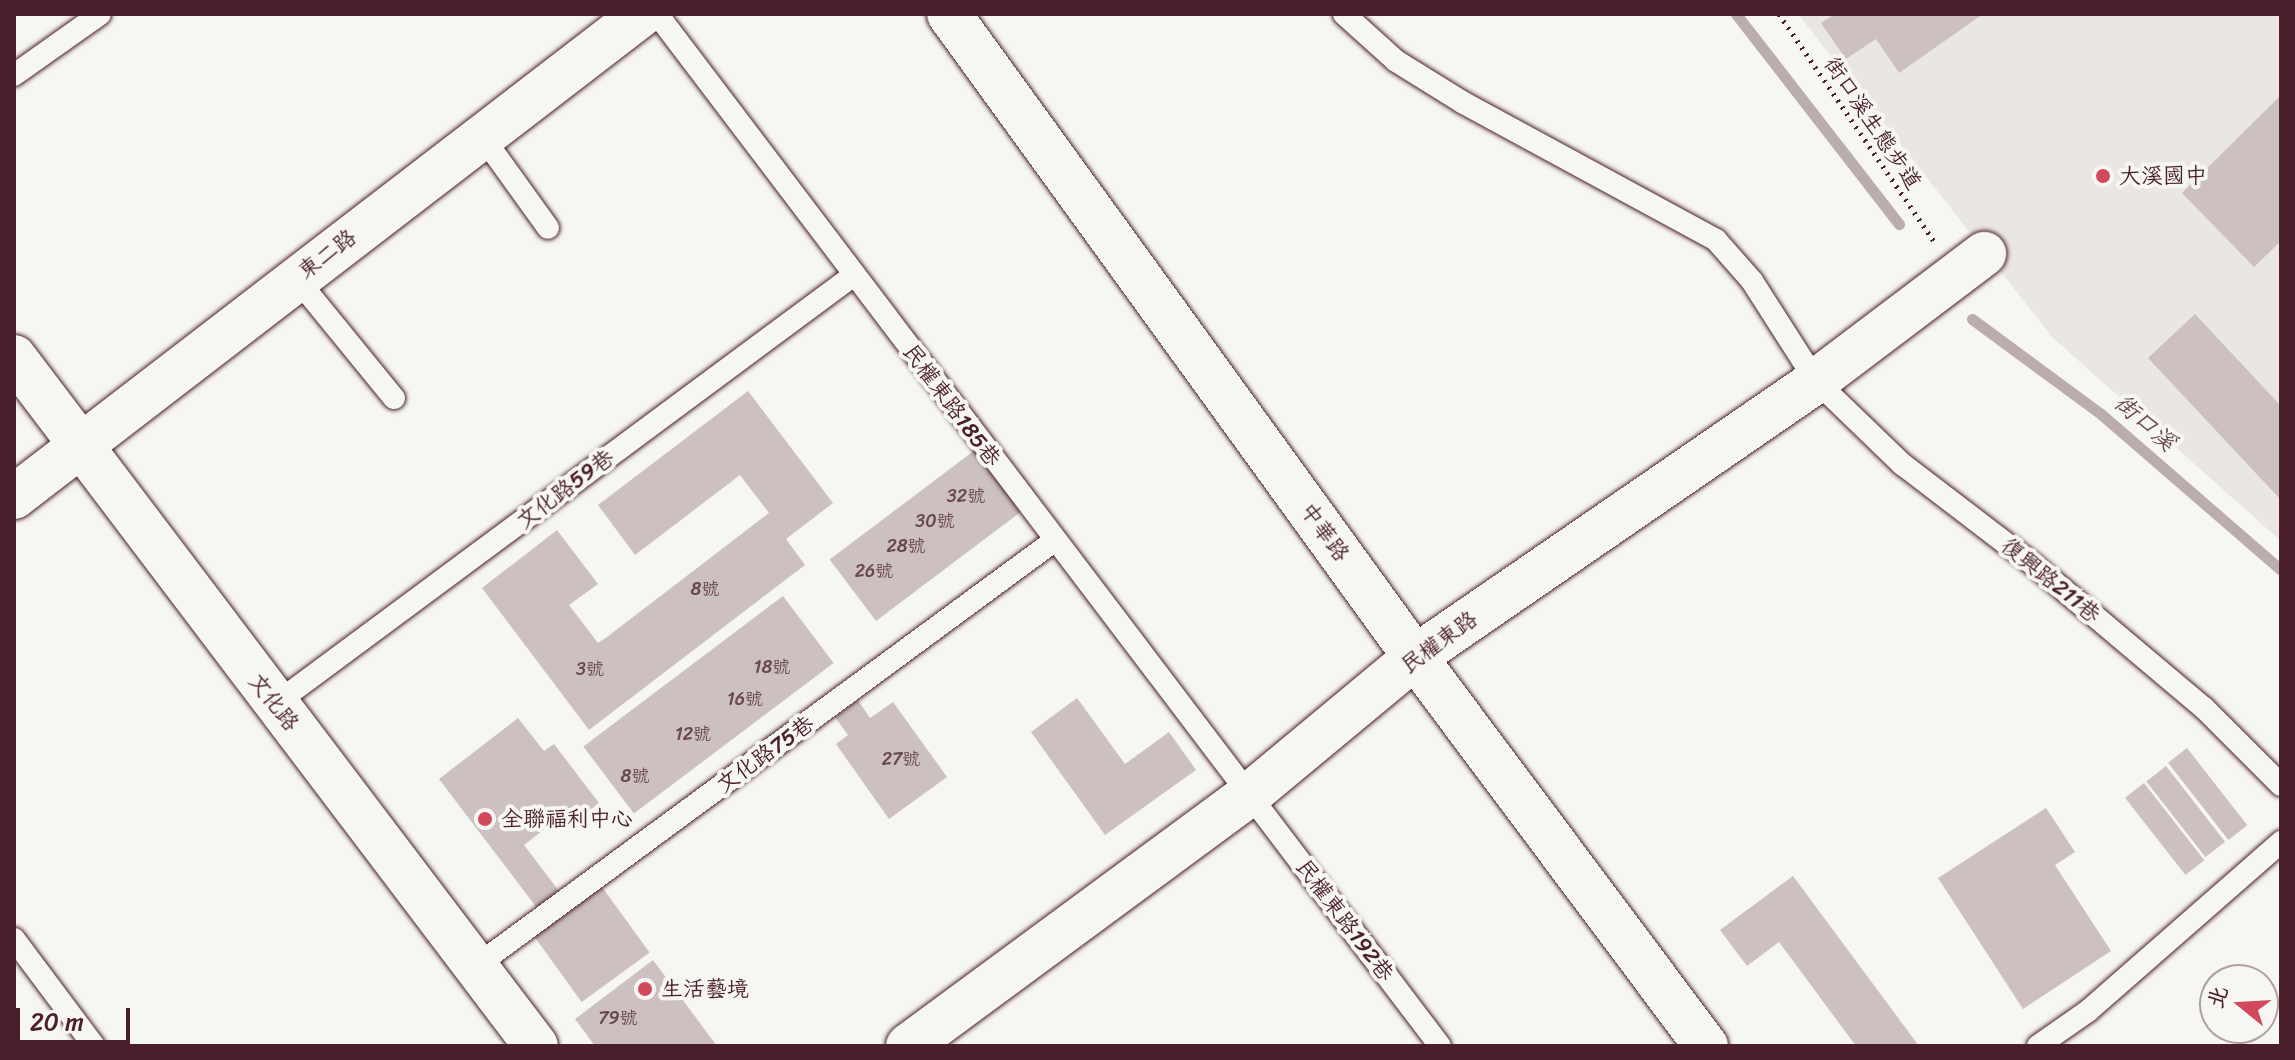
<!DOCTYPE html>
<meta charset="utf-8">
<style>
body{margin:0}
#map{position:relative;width:2295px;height:1060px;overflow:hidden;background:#f6f6f2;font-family:Sriracha,"LXGW WenKai TC",sans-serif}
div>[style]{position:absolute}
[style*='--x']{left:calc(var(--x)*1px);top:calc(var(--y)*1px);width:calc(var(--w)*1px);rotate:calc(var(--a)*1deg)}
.built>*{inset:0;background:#e9e6e3}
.stream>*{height:11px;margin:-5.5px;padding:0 5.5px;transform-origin:5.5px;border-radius:5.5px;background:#bbadae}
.building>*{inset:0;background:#ccc1c0;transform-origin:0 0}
.path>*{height:5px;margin-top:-2.5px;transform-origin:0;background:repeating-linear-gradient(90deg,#4a1f2b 0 2px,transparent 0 8px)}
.roads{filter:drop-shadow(0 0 2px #4a1f2b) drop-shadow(0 0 2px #4a1f2b)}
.lane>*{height:22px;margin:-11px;padding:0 11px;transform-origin:11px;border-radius:11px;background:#f6f6f2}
.street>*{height:44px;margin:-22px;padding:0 22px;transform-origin:22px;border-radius:22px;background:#f6f6f2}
.secondary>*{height:44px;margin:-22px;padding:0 22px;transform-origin:22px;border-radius:22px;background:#f6f6f2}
.dots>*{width:22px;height:22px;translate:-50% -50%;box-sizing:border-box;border:4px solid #f6f6f2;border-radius:50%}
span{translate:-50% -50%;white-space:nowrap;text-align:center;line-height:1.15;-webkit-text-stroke:8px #f6f6f2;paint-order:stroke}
.number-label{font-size:18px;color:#6a4850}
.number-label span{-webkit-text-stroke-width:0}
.street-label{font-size:22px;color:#4a1f2b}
.poi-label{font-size:22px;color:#4a1f2b}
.left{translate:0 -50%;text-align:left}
.water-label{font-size:24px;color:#6c4a52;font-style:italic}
.frame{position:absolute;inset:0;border:16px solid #4a1f2b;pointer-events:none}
.north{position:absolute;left:2199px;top:964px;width:80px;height:80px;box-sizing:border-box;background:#f6f6f2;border:2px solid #b1a0a2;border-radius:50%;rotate:288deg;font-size:22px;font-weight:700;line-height:32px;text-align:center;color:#4a1f2b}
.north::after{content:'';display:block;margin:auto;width:28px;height:36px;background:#d1495b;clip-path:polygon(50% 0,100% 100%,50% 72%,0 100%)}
.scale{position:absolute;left:16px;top:1008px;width:114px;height:36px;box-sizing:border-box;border:4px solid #4a1f2b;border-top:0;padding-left:10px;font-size:24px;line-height:28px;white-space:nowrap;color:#4a1f2b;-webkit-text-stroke:6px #f6f6f2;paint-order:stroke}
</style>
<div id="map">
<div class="built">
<div style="clip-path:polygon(1798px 14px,2281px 14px,2281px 541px,2053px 338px)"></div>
</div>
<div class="stream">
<div style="--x:1736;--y:14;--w:266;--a:52.2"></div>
<div style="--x:1972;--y:319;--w:160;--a:36.4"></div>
<div style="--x:2101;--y:414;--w:238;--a:40.9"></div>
</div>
<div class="building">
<div style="clip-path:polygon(1835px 14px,1983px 14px,1899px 73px,1876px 39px,1846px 59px,1821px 23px)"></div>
<div style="clip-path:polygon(2281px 95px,2281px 241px,2254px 267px,2182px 193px)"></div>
<div style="clip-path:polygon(2195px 314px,2281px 406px,2281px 500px,2148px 358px)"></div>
<div style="clip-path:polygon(748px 391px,833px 503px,786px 539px,805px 565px,589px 730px,482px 588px,557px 530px,598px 584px,569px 605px,598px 643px,607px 637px,769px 513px,740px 475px,635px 555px,598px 505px)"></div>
<div style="left:975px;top:450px;width:77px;height:182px;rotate:53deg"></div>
<div style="left:783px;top:596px;width:84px;height:250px;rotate:53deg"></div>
<div style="clip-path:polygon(1077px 698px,1125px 764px,1169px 732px,1196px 770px,1105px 835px,1031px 732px)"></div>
<div style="clip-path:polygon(858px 700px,870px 718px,893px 702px,947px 777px,889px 819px,836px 744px,848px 735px,835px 717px)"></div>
<div style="clip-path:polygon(518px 718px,544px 751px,554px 744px,599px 803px,562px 831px,555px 821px,524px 845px,562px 895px,540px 912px,439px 779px)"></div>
<div style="left:2187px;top:748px;width:98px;height:24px;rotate:52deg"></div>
<div style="left:2166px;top:766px;width:96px;height:25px;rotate:52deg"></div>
<div style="left:2144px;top:783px;width:98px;height:24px;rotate:52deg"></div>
<div style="clip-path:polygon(2046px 808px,2075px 852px,2055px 865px,2111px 951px,2023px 1009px,1938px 878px)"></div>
<div style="clip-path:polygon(1793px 876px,1919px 1046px,1856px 1046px,1779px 942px,1747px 966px,1720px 930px)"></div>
<div style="left:602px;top:887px;width:81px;height:84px;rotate:54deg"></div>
<div style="clip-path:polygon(653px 960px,717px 1046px,595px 1046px,575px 1019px)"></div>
</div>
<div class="path">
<div style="--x:1779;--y:14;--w:275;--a:55.7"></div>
</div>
<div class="roads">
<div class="lane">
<div style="--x:657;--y:14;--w:1295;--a:52.81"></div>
<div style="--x:1344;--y:14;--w:70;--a:42.1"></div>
<div style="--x:1396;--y:61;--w:78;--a:31.8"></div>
<div style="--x:1462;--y:102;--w:289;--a:28.5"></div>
<div style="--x:1716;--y:240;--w:55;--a:48.7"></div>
<div style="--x:1752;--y:281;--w:119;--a:57.4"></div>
<div style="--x:1816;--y:381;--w:120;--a:44"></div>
<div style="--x:1902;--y:464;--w:166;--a:37.4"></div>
<div style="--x:2034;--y:565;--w:222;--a:40.1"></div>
<div style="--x:2204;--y:708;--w:109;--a:45"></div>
<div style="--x:14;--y:75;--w:105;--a:-35.3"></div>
<div style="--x:482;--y:136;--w:113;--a:54.3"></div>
<div style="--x:296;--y:278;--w:155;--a:50.8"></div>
<div style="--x:275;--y:704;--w:721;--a:-36.54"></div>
<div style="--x:14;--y:939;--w:134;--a:53.2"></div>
<div style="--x:476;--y:966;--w:717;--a:-36.33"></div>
<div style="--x:2038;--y:1046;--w:61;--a:-35"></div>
<div style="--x:2088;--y:1011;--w:257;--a:-41.2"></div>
</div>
<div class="street">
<div style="--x:14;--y:357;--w:864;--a:52.85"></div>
<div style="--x:14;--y:497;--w:792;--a:-37.56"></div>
<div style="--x:908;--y:1046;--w:423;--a:-36.4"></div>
<div style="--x:1249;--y:795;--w:216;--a:-39.7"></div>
<div style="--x:1415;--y:657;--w:487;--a:-34.5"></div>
<div style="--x:1816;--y:381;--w:211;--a:-37.1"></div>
</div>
<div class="secondary">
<div style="--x:949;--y:14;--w:794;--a:54.07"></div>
<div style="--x:1415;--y:657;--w:486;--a:53.2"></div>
</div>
</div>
<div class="dots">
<div style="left:2103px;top:176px;background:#d1495b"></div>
<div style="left:485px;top:819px;background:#d1495b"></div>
<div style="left:645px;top:989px;background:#d1495b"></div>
</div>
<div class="number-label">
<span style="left:966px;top:496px">32號</span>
<span style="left:935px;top:521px">30號</span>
<span style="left:906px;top:546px">28號</span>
<span style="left:874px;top:571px">26號</span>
<span style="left:705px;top:589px">8號</span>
<span style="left:772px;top:667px">18號</span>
<span style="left:590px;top:669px">3號</span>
<span style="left:745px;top:699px">16號</span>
<span style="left:693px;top:734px">12號</span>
<span style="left:901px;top:759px">27號</span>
<span style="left:635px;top:776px">8號</span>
<span style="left:618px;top:1018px">79號</span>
</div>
<div class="street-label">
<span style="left:1873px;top:123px;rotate:56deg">街口溪生態步道</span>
<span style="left:327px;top:254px;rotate:-37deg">東二路</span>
<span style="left:952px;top:405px;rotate:53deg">民權東路185巷</span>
<span style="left:565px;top:489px;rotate:-37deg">文化路59巷</span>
<span style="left:1325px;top:532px;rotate:54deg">中華路</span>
<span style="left:2051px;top:580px;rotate:39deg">復興路211巷</span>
<span style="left:1439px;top:642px;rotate:-36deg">民權東路</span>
<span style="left:274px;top:702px;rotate:52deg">文化路</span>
<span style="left:765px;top:754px;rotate:-36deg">文化路75巷</span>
<span style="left:1345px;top:920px;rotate:53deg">民權東路192巷</span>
</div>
<div class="poi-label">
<span class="left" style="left:2119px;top:176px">大溪國中</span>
<span class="left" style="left:501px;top:819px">全聯福利中心</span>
<span class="left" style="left:661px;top:989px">生活藝境</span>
</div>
<div class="water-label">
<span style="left:2145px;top:423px;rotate:41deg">街口溪</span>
</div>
<div class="frame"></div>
<div class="north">北</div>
<div class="scale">20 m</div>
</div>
